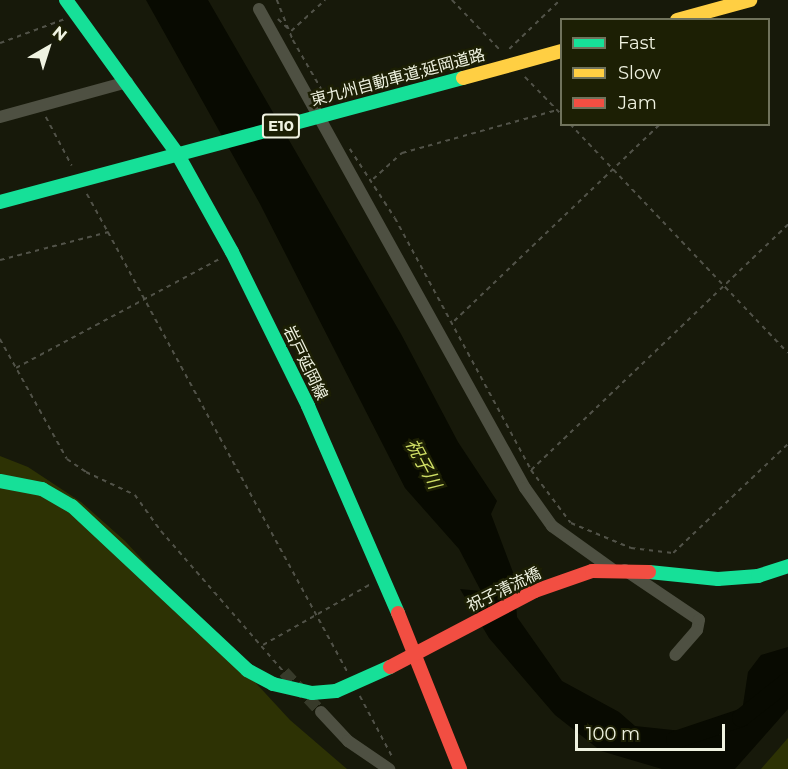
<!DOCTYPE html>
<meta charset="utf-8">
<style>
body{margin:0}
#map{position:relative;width:788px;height:769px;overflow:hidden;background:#17190a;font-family:Montserrat,"Noto Sans JP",sans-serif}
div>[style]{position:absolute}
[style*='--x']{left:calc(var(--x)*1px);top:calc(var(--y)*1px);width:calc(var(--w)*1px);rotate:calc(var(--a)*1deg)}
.green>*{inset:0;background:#2d3204}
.water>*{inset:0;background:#080a01}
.river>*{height:18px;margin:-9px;padding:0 9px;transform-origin:9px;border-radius:9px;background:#080a01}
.street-tunnel>*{height:12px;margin-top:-6px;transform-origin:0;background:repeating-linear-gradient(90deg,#373a2a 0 12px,transparent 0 18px)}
.path>*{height:1.5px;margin-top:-0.75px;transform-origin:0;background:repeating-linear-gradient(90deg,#515248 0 4.5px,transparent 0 9px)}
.street>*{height:12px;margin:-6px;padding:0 6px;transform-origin:6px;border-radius:6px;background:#4e5042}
.fast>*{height:14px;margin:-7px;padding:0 7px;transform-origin:7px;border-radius:7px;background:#16e098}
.jam>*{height:14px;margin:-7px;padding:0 7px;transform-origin:7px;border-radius:7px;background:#f24e42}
.fast-bridge>*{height:14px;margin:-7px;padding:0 7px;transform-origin:7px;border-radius:7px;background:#16e098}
.slow-bridge>*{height:14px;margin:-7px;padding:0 7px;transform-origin:7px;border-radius:7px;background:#ffcf43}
span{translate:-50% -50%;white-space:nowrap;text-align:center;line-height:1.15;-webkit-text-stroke:5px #1c1f04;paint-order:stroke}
.shield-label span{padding:2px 4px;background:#1c1f04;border:2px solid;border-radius:4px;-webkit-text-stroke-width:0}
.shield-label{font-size:15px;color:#eff2e1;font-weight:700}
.street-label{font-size:16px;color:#eff2e1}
.water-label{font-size:18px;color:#cfde65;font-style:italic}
.legend{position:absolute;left:560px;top:18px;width:210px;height:108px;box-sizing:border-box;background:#1c1f04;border:2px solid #70735c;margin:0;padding:8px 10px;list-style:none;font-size:18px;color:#eff2e1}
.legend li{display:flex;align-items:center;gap:12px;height:30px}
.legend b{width:30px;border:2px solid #70735c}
.north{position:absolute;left:18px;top:18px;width:60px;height:60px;-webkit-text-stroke:4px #1c1f04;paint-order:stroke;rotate:39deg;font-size:16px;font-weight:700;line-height:24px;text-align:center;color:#eff2e1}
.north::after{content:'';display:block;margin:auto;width:21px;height:27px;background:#eff2e1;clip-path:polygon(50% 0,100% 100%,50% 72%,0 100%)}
.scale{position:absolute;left:575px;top:724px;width:150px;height:27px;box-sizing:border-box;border:3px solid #eff2e1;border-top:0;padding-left:8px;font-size:18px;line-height:21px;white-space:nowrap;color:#eff2e1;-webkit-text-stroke:4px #1c1f04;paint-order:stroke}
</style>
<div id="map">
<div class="green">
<div style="clip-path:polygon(0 456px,28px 467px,81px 502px,125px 541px,290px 720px,347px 769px,0 769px)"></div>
<div style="clip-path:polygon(788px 738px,788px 769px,761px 769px)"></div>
</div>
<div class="water">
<div style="clip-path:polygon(146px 0,208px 0,401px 334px,458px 442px,497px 501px,491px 514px,514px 575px,517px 617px,562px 681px,619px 712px,635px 726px,720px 735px,741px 718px,748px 672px,761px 655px,788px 647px,788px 709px,735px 769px,662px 769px,601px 751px,555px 715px,489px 638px,460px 589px,481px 591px,459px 549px,405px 488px,260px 204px)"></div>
</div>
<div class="river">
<div style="--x:675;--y:740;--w:70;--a:-18.4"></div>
<div style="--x:741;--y:718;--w:60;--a:-38.2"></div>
</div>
<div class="street-tunnel">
<div style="--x:284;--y:672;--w:54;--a:47.2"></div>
</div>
<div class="path">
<div style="--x:277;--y:0;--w:43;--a:68.2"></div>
<div style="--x:293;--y:40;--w:68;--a:60"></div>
<div style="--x:452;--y:0;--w:71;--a:46.1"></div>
<div style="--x:278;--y:19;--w:18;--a:43"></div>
<div style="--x:291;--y:31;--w:46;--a:-42.4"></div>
<div style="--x:0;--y:43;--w:69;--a:-20.3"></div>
<div style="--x:509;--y:49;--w:71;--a:-43.9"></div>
<div style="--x:525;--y:77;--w:53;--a:45.8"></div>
<div style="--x:46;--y:117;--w:55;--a:62"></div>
<div style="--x:570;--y:124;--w:316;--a:46.4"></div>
<div style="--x:350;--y:149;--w:82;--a:56.9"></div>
<div style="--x:395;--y:218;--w:286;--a:61.6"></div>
<div style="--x:531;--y:470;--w:66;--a:53"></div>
<div style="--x:571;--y:523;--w:65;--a:22.6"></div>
<div style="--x:631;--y:548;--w:42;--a:6.8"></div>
<div style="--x:673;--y:553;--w:158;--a:-43.5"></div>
<div style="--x:373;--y:179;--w:39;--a:-42"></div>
<div style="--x:402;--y:153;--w:161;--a:-15.5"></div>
<div style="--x:87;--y:194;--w:43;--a:61.1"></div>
<div style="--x:0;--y:260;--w:112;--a:-14.5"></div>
<div style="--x:108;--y:232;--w:502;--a:61.44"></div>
<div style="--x:454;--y:321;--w:285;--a:-43.7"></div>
<div style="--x:0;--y:339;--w:137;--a:60.8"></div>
<div style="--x:67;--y:459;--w:23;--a:34"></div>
<div style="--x:86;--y:472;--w:54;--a:25.1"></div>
<div style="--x:135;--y:495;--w:44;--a:54.2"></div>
<div style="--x:161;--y:531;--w:186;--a:48.9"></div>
<div style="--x:16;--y:368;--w:233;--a:-28.2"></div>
<div style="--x:531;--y:470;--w:356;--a:-43.7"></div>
<div style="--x:263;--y:645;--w:124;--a:-29.5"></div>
<div style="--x:360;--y:696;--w:70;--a:62"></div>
</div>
<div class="street">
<div style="--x:259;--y:9;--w:548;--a:60.96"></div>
<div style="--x:525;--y:488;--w:47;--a:54.6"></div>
<div style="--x:552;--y:526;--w:74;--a:35.6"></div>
<div style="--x:0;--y:117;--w:132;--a:-15.4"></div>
<div style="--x:625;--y:570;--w:89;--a:34"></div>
<div style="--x:699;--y:620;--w:10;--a:101"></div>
<div style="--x:697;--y:630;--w:33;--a:131"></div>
<div style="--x:321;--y:712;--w:40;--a:47"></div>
<div style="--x:348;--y:741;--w:50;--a:34.3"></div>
</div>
<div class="fast">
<div style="--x:66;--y:0;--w:191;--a:54.1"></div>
<div style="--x:178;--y:155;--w:111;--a:60.9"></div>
<div style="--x:232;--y:252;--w:172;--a:63.7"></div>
<div style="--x:308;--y:406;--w:226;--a:66.5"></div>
<div style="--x:0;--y:481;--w:43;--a:10.8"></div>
<div style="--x:42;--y:489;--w:34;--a:30"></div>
<div style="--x:72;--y:506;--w:240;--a:43.1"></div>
<div style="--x:247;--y:670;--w:30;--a:28"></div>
<div style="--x:273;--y:684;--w:40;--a:13"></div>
<div style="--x:312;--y:693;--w:24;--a:-5"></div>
<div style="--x:336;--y:691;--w:59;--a:-24"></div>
<div style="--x:649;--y:572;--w:69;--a:5.8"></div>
<div style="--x:718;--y:579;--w:40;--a:-4.3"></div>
<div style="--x:758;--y:576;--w:32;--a:-18"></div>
</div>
<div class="jam">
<div style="--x:398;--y:613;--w:168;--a:68.3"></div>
<div style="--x:390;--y:667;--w:164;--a:-27.7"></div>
<div style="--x:535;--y:591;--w:60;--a:-19.3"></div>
<div style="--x:592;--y:571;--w:57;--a:1"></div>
</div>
<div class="fast-bridge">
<div style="--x:0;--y:202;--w:479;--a:-15"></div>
</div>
<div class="slow-bridge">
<div style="--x:677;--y:20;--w:76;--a:-15.3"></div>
<div style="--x:463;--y:78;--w:103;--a:-15.3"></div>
</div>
<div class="shield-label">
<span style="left:281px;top:126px">E10</span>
</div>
<div class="street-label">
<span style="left:398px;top:78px;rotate:-15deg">東九州自動車道;延岡道路</span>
<span style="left:305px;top:363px;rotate:64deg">岩戸延岡線</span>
<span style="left:504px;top:590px;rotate:-26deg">祝子清流橋</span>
</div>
<div class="water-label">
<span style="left:423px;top:464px;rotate:62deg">祝子川</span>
</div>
<ul class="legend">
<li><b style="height:8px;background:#16e098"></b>Fast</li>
<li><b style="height:8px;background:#ffcf43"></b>Slow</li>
<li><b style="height:8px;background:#f24e42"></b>Jam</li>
</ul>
<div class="north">N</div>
<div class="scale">100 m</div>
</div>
